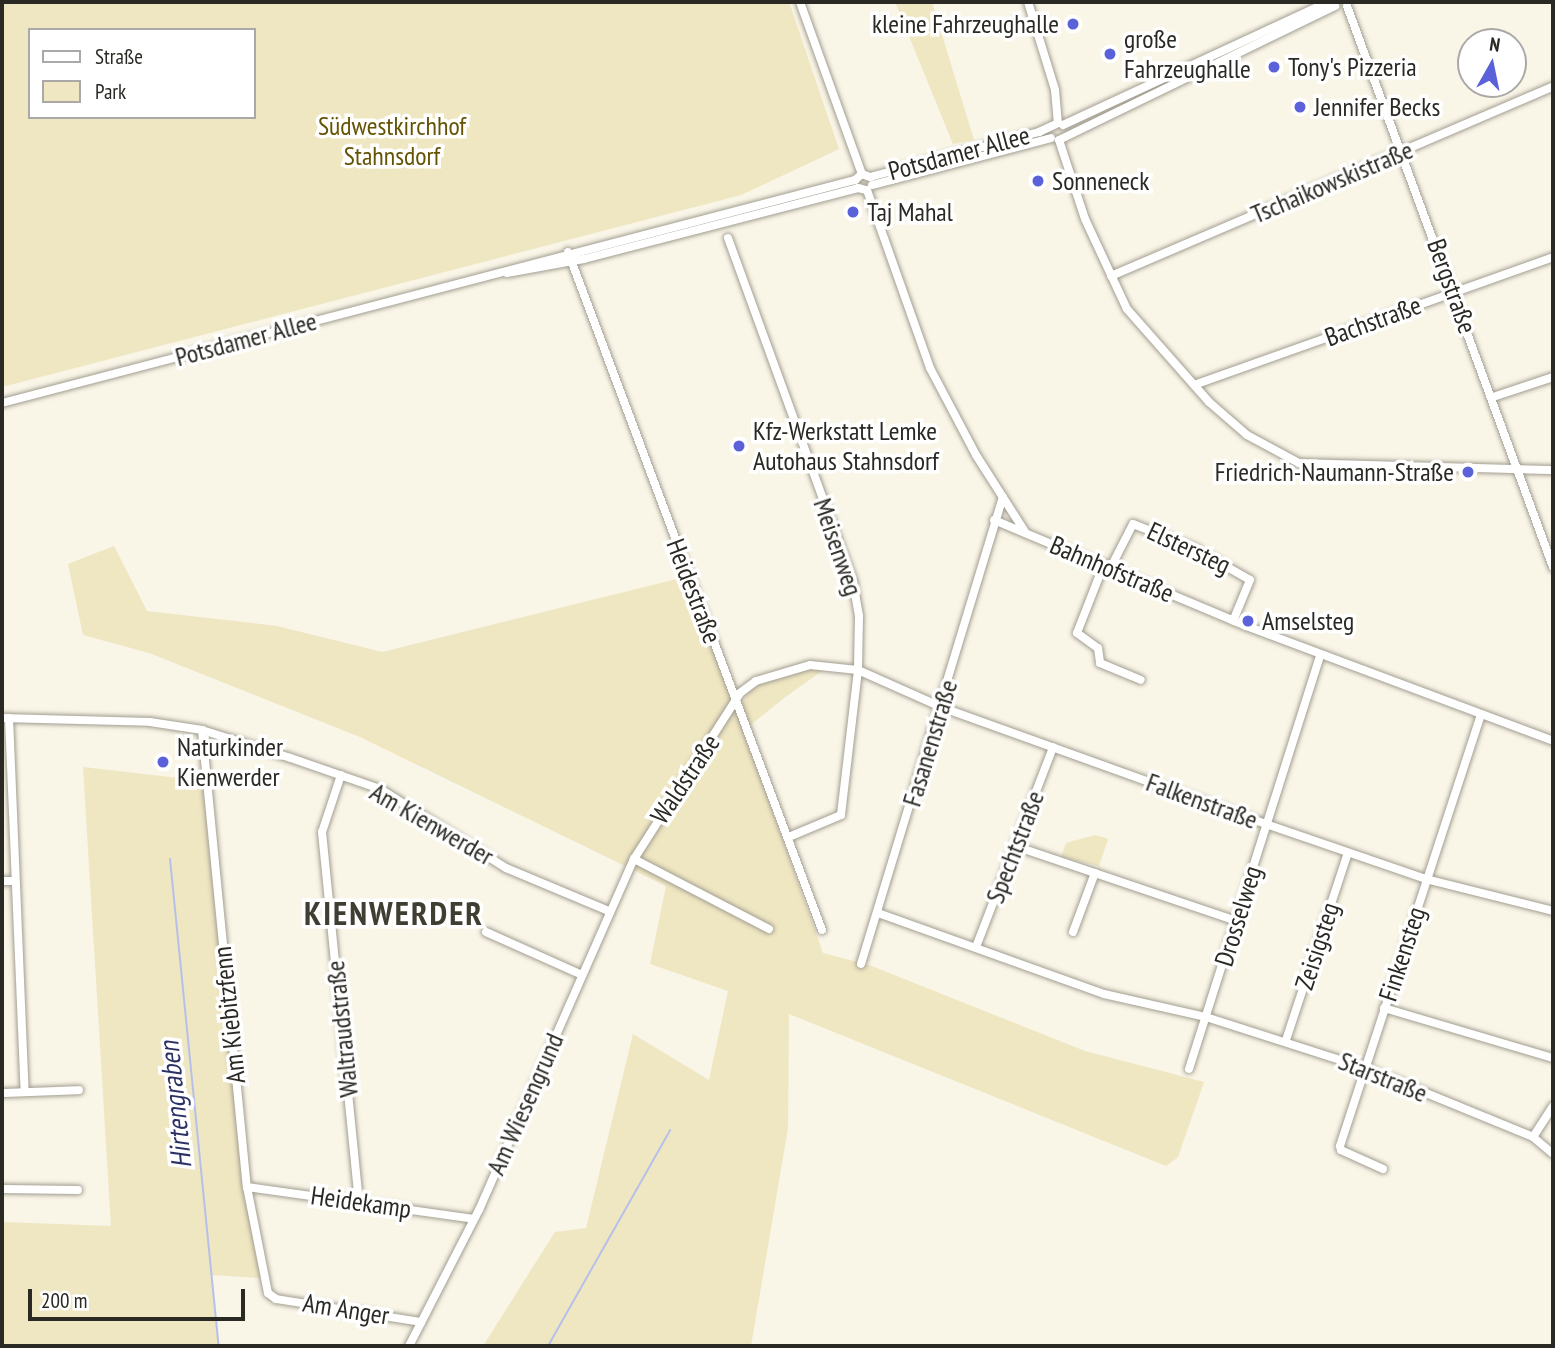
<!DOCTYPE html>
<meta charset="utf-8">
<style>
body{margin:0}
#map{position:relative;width:1555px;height:1348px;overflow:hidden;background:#f9f5e7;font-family:"PT Sans Narrow",sans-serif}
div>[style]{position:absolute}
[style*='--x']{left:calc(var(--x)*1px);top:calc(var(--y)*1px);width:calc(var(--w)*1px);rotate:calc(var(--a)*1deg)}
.green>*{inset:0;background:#efe6c2}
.stream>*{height:2px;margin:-1px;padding:0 1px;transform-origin:1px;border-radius:1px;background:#b7c0ea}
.roads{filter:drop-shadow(0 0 2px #a29e91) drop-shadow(0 0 2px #a29e91)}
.minor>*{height:8px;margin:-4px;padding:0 4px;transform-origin:4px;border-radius:4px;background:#fff}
.dots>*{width:19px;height:19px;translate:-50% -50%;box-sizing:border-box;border:4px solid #fff;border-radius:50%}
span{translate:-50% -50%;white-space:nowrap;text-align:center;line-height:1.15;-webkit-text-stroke:7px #fff;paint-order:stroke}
.poi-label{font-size:26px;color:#2a2923}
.right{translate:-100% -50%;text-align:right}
.left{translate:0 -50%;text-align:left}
.park-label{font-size:26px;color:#645304}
.street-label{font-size:26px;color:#2a2923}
.water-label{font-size:28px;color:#2c3165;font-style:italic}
.district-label{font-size:33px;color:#403e32;font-weight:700;letter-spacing:2px}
.frame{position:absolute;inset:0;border:4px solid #2a2923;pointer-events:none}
.legend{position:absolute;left:28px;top:28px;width:228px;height:91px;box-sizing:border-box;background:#fff;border:2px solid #aaa9a7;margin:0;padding:9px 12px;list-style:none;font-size:21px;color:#2a2923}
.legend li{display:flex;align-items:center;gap:14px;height:35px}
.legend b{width:35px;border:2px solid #aaa9a7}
.north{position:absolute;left:1457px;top:28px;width:70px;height:70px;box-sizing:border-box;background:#fff;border:2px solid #aaa9a7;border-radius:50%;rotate:9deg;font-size:19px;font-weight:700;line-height:28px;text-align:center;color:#2a2923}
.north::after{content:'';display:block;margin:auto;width:24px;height:32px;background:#5b62d9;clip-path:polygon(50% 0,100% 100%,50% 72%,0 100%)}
.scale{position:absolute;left:28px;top:1289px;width:217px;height:32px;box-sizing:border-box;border:4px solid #2a2923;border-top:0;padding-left:9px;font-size:21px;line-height:24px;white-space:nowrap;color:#2a2923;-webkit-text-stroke:5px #fff;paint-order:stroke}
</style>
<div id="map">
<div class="green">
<div style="clip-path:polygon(evenodd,2px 2px,789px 2px,839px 149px,741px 195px,2px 387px,2px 2px,30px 30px,254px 30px,254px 117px,30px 117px,30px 30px)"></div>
<div style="clip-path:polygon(895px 2px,932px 2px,974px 140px,953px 144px)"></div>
<div style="clip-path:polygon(114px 546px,147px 611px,277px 626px,382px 652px,689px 576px,823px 953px,869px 965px,1085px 1051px,1204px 1082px,1178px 1157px,1166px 1166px,789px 1014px,788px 1128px,751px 1346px,483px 1346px,555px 1232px,586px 1228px,633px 1034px,709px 1080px,728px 991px,650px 964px,666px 886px,360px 737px,149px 653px,83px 635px,68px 564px)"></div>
<div style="clip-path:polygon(826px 668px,784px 698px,748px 727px,741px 707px,752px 686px,797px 669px)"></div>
<div style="clip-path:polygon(83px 767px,204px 781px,245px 1188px,262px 1278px,211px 1275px,218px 1344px,225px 1346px,2px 1346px,2px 1222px,111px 1226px)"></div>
<div style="clip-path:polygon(1095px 835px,1108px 839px,1099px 866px,1061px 857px,1066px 843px)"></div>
</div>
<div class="stream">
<div style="--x:170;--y:859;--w:489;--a:84.3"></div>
<div style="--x:548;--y:1346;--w:248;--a:-60.5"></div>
</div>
<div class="roads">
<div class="minor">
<div style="--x:800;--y:2;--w:183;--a:70.2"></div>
<div style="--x:1028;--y:2;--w:92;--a:72.9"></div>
<div style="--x:1055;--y:90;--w:33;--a:85"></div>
<div style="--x:1347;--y:6;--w:598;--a:69.84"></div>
<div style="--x:1063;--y:125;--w:292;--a:-24.9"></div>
<div style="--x:1059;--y:140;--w:83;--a:71.8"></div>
<div style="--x:1085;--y:219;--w:99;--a:65"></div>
<div style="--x:1127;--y:309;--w:124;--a:48.6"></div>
<div style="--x:1209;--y:402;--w:50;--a:41"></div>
<div style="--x:1247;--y:435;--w:59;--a:28.3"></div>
<div style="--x:1299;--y:463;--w:254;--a:1.6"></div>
<div style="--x:1059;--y:140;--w:307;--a:-25.9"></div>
<div style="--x:872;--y:185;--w:185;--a:-14.7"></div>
<div style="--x:867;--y:190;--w:189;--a:70.5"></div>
<div style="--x:930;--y:368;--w:98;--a:62.1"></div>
<div style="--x:976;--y:455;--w:91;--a:57.5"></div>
<div style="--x:728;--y:238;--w:366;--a:70"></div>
<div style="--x:853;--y:582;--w:35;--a:80"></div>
<div style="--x:859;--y:616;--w:54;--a:91.1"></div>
<div style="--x:858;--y:670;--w:146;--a:96.7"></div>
<div style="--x:841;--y:815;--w:56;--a:157.1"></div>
<div style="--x:568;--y:252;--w:724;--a:69.46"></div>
<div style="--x:507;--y:273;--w:78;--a:-10.3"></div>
<div style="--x:584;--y:259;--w:283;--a:-14.5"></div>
<div style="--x:858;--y:188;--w:9;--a:13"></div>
<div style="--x:1111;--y:276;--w:481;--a:-23.2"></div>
<div style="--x:1194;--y:385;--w:381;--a:-19.6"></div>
<div style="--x:1493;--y:397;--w:63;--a:-18.4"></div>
<div style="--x:2;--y:403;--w:882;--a:-14.65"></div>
<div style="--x:855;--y:180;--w:9;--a:-41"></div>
<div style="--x:862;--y:174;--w:9;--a:21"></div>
<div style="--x:870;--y:177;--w:175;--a:-14.9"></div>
<div style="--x:1039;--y:132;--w:21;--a:-25"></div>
<div style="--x:994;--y:520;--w:273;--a:22.8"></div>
<div style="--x:1246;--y:626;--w:328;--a:20.5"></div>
<div style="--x:1104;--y:564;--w:74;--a:111.4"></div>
<div style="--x:1077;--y:633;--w:26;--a:36"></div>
<div style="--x:1098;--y:648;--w:15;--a:82"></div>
<div style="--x:1100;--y:663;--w:44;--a:22.5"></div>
<div style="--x:1111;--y:567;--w:48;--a:-62.9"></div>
<div style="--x:1133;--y:524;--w:66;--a:21.5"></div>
<div style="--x:1194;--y:548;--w:64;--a:29.7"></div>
<div style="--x:1250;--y:580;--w:44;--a:112.5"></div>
<div style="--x:2;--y:718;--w:148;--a:1.5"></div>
<div style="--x:150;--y:722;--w:53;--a:8.7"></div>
<div style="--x:202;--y:730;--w:93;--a:17.5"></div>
<div style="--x:291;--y:758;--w:94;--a:19.2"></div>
<div style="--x:380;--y:789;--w:149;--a:32.1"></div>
<div style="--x:506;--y:868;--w:112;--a:22.7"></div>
<div style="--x:9;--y:718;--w:374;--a:87.6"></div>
<div style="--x:202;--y:730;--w:459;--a:84.4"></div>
<div style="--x:247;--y:1187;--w:108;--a:78.8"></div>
<div style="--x:268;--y:1293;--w:10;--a:37"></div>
<div style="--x:276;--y:1299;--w:147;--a:9"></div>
<div style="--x:341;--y:775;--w:60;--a:108.4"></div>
<div style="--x:322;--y:832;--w:373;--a:84.3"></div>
<div style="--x:1015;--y:846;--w:233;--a:18.7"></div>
<div style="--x:634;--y:859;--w:152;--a:27.4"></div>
<div style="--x:2;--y:881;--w:13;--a:0"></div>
<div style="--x:878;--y:913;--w:240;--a:19.7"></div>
<div style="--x:1104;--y:994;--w:105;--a:12.7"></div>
<div style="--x:1206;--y:1017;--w:167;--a:17.8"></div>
<div style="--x:1365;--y:1068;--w:182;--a:22.3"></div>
<div style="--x:1533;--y:1137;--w:26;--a:40"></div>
<div style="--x:486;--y:932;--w:105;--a:24.1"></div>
<div style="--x:1073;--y:932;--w:63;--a:-69.6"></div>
<div style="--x:976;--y:947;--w:214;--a:-68.9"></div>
<div style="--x:861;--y:964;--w:488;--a:-73.1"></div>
<div style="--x:1384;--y:1008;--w:176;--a:16.5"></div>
<div style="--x:1286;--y:1040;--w:197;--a:-71.7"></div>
<div style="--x:1189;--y:1069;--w:434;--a:-72.4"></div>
<div style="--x:2;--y:1093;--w:77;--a:-2.2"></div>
<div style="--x:1533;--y:1137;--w:37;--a:-57"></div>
<div style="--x:1383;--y:1169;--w:46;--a:-155.7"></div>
<div style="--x:1341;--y:1150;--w:4;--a:-104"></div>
<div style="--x:1340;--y:1146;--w:453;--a:-71.9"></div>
<div style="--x:247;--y:1187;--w:229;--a:8"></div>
<div style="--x:2;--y:1189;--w:76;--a:0.8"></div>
<div style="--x:409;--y:1346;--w:153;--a:-62.8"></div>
<div style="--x:479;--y:1210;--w:384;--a:-66.2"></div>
<div style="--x:634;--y:859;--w:197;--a:-57.4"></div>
<div style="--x:740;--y:693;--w:20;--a:-37"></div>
<div style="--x:756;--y:681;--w:56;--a:-16.5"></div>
<div style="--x:810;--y:665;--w:48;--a:5.9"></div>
<div style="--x:858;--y:670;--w:91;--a:24"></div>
<div style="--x:941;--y:707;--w:345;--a:19.8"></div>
<div style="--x:1266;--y:824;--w:169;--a:19"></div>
<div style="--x:1426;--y:879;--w:131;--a:14.1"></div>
</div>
</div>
<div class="dots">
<div style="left:1073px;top:24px;background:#5b62d9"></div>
<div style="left:1110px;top:54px;background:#5b62d9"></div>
<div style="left:1274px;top:67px;background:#5b62d9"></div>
<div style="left:1300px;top:107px;background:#5b62d9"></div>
<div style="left:1038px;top:181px;background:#5b62d9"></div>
<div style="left:853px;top:212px;background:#5b62d9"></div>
<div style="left:739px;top:446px;background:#5b62d9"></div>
<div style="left:1468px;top:472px;background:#5b62d9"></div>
<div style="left:1248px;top:621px;background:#5b62d9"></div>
<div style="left:163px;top:762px;background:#5b62d9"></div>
</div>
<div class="poi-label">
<span class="right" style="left:1059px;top:24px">kleine Fahrzeughalle</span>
<span class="left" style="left:1124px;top:54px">große<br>Fahrzeughalle</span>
<span class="left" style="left:1288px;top:67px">Tony's Pizzeria</span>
<span class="left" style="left:1314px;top:107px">Jennifer Becks</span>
<span class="left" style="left:1052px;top:181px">Sonneneck</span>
<span class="left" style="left:867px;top:212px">Taj Mahal</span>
<span class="left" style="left:753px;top:446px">Kfz-Werkstatt Lemke<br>Autohaus Stahnsdorf</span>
<span class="right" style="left:1454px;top:472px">Friedrich-Naumann-Straße</span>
<span class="left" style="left:1262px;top:621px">Amselsteg</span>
<span class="left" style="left:177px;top:762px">Naturkinder<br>Kienwerder</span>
</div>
<div class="park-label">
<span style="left:392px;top:141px">Südwestkirchhof<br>Stahnsdorf</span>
</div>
<div class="street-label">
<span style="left:959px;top:153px;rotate:-15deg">Potsdamer Allee</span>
<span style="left:1332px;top:182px;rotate:-23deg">Tschaikowskistraße</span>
<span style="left:1452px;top:286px;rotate:70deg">Bergstraße</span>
<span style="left:1373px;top:321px;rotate:-20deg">Bachstraße</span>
<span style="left:246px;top:339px;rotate:-15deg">Potsdamer Allee</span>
<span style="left:838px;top:547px;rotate:71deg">Meisenweg</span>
<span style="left:1189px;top:548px;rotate:25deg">Elstersteg</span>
<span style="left:1112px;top:569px;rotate:23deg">Bahnhofstraße</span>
<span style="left:694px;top:591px;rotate:69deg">Heidestraße</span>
<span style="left:930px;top:743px;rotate:-73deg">Fasanenstraße</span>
<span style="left:685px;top:779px;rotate:-56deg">Waldstraße</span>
<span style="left:1202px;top:801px;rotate:20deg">Falkenstraße</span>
<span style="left:432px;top:824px;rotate:30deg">Am Kienwerder</span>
<span style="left:1015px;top:847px;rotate:-69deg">Spechtstraße</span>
<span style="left:1238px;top:916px;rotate:-73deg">Drosselweg</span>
<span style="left:1317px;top:946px;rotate:-72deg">Zeisigsteg</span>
<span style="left:1402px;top:954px;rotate:-72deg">Finkensteg</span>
<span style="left:229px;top:1015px;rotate:-96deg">Am Kiebitzfenn</span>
<span style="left:342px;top:1029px;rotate:-96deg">Waltraudstraße</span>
<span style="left:1383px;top:1077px;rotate:22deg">Starstraße</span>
<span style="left:525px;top:1104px;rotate:-66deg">Am Wiesengrund</span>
<span style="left:361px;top:1202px;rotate:8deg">Heidekamp</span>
<span style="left:346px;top:1309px;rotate:9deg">Am Anger</span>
</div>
<div class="water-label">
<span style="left:175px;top:1105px;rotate:-96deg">Hirtengraben</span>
</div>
<div class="district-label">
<span style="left:394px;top:913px">KIENWERDER</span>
</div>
<div class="frame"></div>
<ul class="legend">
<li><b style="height:9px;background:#fff"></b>Straße</li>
<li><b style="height:19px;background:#efe6c2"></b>Park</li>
</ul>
<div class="north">N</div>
<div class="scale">200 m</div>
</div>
